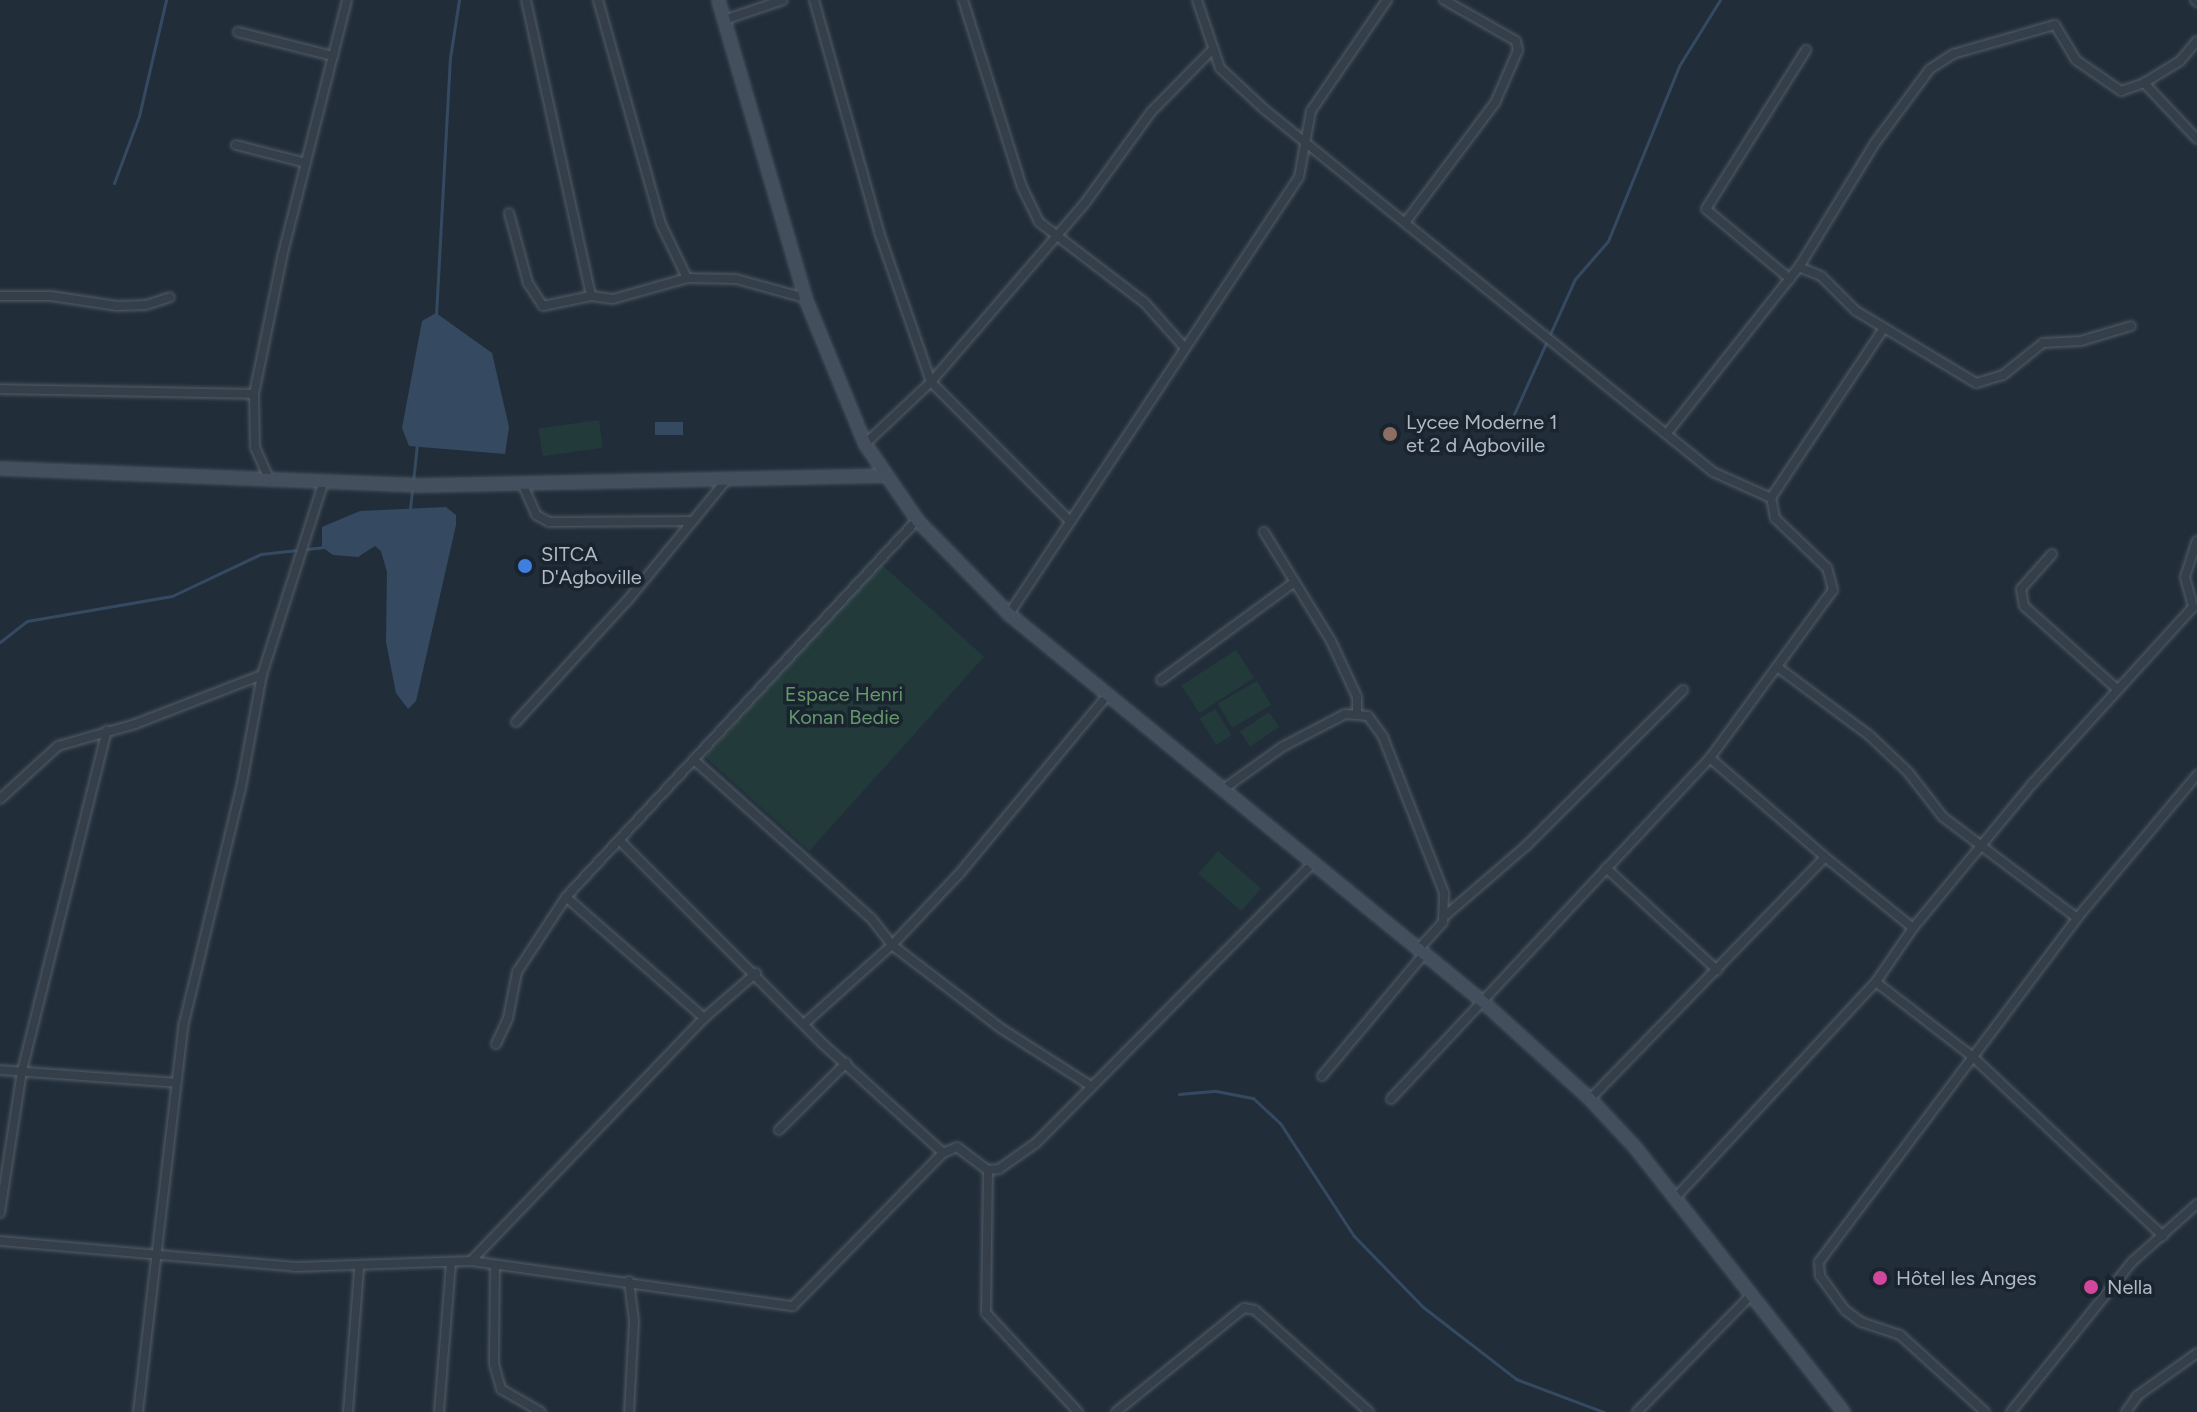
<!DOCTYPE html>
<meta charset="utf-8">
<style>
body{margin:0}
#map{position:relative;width:2197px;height:1412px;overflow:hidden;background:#212e3a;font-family:Figtree,sans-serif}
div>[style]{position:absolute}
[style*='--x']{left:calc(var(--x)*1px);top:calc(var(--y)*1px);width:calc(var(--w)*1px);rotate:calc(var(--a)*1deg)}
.green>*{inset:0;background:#233a3b;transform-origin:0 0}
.water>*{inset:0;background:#354a61;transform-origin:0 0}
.stream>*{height:3px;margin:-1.5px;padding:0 1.5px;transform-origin:1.5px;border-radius:1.5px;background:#354a61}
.roads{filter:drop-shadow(0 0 2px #535d68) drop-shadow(0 0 2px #535d68)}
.street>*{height:8px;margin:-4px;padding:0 4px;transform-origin:4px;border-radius:4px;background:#353f4a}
.secondary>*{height:11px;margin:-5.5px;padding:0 5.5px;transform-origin:5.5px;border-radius:5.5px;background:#434f5d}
.dots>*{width:22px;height:22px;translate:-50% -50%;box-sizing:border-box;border:4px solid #1a242f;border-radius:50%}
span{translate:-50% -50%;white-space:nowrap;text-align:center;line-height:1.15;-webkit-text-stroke:7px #1a242f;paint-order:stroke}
.poi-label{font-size:20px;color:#b0bac6}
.left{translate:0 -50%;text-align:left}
.park-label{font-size:20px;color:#66986e}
</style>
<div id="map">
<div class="green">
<div style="left:599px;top:420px;width:28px;height:61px;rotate:82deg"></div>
<div style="left:880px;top:563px;width:140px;height:261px;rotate:42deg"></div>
<div style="left:1236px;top:650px;width:33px;height:65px;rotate:57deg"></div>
<div style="left:1257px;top:681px;width:28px;height:45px;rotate:60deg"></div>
<div style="left:1215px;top:709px;width:31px;height:18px;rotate:58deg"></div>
<div style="left:1269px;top:712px;width:18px;height:35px;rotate:56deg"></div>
<div style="left:1218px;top:851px;width:57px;height:30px;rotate:41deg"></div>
</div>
<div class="water">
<div style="clip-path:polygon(436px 313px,492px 353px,509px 427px,505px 454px,409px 446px,402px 428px,422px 321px)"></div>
<div style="left:655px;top:422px;width:28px;height:13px"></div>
<div style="clip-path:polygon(446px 507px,456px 515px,456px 525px,416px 701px,408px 709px,396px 693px,386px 642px,387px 572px,381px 551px,375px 546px,358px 557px,333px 555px,322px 547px,322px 527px,360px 511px)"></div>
</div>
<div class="stream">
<div style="--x:114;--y:183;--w:72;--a:-69.5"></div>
<div style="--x:139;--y:116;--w:119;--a:-76.9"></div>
<div style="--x:436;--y:315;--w:257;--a:-86.9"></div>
<div style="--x:450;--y:58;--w:59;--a:-81.2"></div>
<div style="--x:1514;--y:414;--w:148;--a:-65.7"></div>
<div style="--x:1575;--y:279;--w:50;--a:-49"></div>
<div style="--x:1608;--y:241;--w:189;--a:-67.9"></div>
<div style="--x:1679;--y:66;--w:78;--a:-58.2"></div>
<div style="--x:413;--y:482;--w:37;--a:-84"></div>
<div style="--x:410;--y:509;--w:20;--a:-84"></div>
<div style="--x:0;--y:642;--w:34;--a:-38"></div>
<div style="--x:27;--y:621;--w:147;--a:-9.8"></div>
<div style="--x:172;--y:596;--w:98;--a:-25.3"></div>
<div style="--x:261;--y:554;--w:64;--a:-6.2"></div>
<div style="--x:1179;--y:1094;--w:37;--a:-5"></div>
<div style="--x:1216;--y:1091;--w:38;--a:11"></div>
<div style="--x:1253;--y:1098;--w:37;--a:43"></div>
<div style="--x:1280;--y:1123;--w:135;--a:56.8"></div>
<div style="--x:1354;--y:1236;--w:99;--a:45.8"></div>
<div style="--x:1423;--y:1307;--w:118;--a:37.7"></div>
<div style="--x:1516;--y:1379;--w:94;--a:20.6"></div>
</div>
<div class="roads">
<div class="street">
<div style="--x:526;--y:0;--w:303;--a:77.6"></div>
<div style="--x:591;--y:296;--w:22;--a:8"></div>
<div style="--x:613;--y:299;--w:77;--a:-15.8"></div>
<div style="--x:687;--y:278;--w:49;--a:1.2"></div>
<div style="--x:736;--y:279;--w:72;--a:15.4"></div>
<div style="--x:598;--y:0;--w:233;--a:74.3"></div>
<div style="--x:661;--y:224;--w:60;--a:64.3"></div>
<div style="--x:814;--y:0;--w:241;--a:74.3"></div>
<div style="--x:879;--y:232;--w:159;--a:70.9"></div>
<div style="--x:931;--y:382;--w:197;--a:45"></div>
<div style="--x:963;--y:0;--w:196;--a:72.5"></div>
<div style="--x:1022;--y:187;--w:39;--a:64"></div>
<div style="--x:1039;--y:222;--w:133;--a:37.4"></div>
<div style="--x:1145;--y:303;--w:59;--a:48.4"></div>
<div style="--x:1197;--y:0;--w:72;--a:71.3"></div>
<div style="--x:1220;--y:68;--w:60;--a:43"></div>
<div style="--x:1264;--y:109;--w:577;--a:38.95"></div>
<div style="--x:1713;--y:472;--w:64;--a:24.1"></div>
<div style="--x:2195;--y:0;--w:3;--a:45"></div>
<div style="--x:724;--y:20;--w:62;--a:-18.7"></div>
<div style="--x:238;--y:32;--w:98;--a:14.2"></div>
<div style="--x:2144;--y:83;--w:42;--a:-31.4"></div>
<div style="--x:2180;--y:61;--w:26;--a:-50"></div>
<div style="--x:236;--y:145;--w:72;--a:14.4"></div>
<div style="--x:509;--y:213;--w:73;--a:74.8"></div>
<div style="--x:528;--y:283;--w:27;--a:57"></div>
<div style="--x:543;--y:306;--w:49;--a:-11.8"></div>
<div style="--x:1407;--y:220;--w:146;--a:-53.1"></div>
<div style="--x:1495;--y:103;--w:58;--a:-66.5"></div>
<div style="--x:1518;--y:50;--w:9;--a:-103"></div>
<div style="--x:1516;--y:41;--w:83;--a:-150.3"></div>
<div style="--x:1790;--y:279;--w:109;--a:-140.2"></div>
<div style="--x:1706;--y:209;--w:188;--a:-57.8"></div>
<div style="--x:0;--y:296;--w:51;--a:0"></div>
<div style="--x:51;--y:296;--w:67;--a:8.6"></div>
<div style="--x:117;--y:306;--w:29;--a:-2"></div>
<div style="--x:146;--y:305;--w:25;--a:-18"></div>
<div style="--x:2131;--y:326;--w:52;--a:163.3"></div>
<div style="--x:2081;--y:341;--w:38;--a:177"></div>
<div style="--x:2043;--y:343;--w:51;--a:141.3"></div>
<div style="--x:2003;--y:375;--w:28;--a:163"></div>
<div style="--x:1976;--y:383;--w:140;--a:-149"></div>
<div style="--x:1856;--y:311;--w:49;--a:-135"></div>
<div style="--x:1821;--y:276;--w:24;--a:-158"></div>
<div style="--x:1799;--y:267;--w:145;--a:-58.5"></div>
<div style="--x:1875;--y:143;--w:92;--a:-53.4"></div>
<div style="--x:1930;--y:69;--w:27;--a:-33"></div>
<div style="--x:1953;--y:54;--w:106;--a:-15.9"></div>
<div style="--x:2055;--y:25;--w:41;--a:59"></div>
<div style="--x:2076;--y:60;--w:55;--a:34.6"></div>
<div style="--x:2121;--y:91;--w:24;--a:-19"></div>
<div style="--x:2144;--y:83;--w:77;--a:46.6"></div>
<div style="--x:0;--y:389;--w:254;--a:1.1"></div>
<div style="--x:1668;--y:432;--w:211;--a:-51.6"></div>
<div style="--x:865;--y:444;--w:91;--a:-43.2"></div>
<div style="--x:931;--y:382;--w:236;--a:-49.3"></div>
<div style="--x:1085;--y:203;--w:112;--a:-54"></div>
<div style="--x:1151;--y:112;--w:87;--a:-45.5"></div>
<div style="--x:270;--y:481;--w:37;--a:-114"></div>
<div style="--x:255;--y:447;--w:53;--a:-91.1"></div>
<div style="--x:254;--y:394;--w:140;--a:-78.4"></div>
<div style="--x:282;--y:257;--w:265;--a:-75.8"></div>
<div style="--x:522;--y:483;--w:35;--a:66"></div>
<div style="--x:536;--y:515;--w:15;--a:28"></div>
<div style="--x:549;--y:522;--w:142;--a:-0.4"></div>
<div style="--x:1264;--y:532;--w:128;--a:58.4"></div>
<div style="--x:1331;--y:641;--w:62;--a:65.1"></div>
<div style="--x:1357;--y:697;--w:15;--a:90"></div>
<div style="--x:2052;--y:554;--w:47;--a:131.5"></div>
<div style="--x:2021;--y:589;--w:17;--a:80"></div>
<div style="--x:2024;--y:606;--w:122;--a:41.7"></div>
<div style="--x:1009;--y:614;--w:524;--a:-56.43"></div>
<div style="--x:1299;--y:177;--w:67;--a:-79.7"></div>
<div style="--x:1311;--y:111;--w:135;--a:-55.6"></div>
<div style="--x:1780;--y:669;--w:111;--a:36.6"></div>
<div style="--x:1869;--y:735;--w:54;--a:43.5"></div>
<div style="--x:1908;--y:772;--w:57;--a:52.1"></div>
<div style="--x:1943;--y:817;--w:168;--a:37"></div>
<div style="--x:2077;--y:918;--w:187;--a:-50"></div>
<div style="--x:1161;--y:680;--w:164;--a:-36.3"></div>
<div style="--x:516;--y:722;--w:164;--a:-47.5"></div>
<div style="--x:627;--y:601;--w:159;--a:-50.6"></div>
<div style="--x:694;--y:760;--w:237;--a:41.8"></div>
<div style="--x:871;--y:918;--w:34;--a:52"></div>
<div style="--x:892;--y:945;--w:98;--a:-46.7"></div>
<div style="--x:959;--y:874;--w:230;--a:-50.3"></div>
<div style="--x:1222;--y:790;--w:74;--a:-35.6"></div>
<div style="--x:1282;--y:747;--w:71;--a:-27.6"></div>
<div style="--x:1345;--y:714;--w:23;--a:5"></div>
<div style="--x:1368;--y:716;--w:26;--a:54"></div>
<div style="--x:1383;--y:737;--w:168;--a:68.6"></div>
<div style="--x:1444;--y:893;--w:29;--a:92"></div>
<div style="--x:1443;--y:922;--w:38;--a:132"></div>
<div style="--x:0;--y:799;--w:79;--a:-42.4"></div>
<div style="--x:58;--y:746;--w:80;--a:-15.9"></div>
<div style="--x:135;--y:724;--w:136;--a:-21.1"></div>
<div style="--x:619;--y:840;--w:288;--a:45"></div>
<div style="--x:823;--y:1044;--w:162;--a:42.2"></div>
<div style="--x:1825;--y:857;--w:113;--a:38.9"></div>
<div style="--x:1606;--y:868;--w:151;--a:42.6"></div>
<div style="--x:566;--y:897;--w:184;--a:41.2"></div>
<div style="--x:1446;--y:915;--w:107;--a:-40.8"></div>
<div style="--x:1527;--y:845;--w:220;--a:-44.8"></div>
<div style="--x:1876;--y:982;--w:123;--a:37.7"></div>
<div style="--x:1973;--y:1057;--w:261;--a:43.3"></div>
<div style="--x:805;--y:1023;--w:117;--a:-41.9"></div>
<div style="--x:892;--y:945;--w:138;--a:37.4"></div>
<div style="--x:1002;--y:1029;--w:106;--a:32.6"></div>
<div style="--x:496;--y:1044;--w:29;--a:-65"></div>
<div style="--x:508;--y:1018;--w:47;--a:-78.9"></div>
<div style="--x:517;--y:972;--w:90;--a:-56.8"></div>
<div style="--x:566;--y:897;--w:515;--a:-47.05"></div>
<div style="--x:0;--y:1070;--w:175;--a:4.2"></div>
<div style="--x:1322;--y:1076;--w:159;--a:-50.1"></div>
<div style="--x:1391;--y:1099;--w:467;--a:-46.9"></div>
<div style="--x:1710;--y:758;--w:208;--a:-53.8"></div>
<div style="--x:1833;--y:590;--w:23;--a:-105"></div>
<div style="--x:1827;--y:568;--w:72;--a:-136.1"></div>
<div style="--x:1775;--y:518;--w:20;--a:-101"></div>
<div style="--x:1771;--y:498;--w:204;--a:-56.4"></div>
<div style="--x:1590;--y:1099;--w:337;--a:-45.8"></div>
<div style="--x:1825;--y:857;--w:152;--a:-139.3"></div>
<div style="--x:779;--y:1130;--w:95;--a:-45"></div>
<div style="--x:988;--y:1170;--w:143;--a:90.8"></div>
<div style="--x:986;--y:1313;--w:135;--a:47.1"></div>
<div style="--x:1675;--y:1198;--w:295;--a:-47.1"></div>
<div style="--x:1876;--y:982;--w:65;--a:-55.6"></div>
<div style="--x:1913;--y:928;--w:188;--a:-50.4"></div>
<div style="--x:2033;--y:783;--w:238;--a:-47.7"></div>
<div style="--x:2193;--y:607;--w:31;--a:-105"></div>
<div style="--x:2185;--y:577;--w:38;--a:-72"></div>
<div style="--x:0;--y:1213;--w:144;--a:-81.2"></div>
<div style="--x:22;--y:1071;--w:351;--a:-76"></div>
<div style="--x:0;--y:1241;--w:297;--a:5"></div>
<div style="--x:296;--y:1267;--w:175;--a:-2"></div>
<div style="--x:471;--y:1261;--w:325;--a:8"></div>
<div style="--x:793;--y:1306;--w:214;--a:-45.6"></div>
<div style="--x:943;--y:1153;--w:15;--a:-23"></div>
<div style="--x:957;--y:1147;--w:39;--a:37"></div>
<div style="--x:988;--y:1170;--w:11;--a:-5"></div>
<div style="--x:999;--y:1169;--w:45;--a:-35.1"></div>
<div style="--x:1036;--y:1143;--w:392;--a:-45.3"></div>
<div style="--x:471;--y:1261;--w:337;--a:-46.2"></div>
<div style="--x:704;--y:1018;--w:69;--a:-40.9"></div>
<div style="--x:495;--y:1265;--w:99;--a:90.6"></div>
<div style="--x:494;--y:1364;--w:26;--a:74"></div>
<div style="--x:501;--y:1389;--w:46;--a:29.9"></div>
<div style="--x:629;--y:1281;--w:40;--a:82.9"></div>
<div style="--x:634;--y:1321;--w:91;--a:93.1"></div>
<div style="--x:138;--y:1412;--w:392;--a:-83.3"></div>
<div style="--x:184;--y:1023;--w:242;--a:-76.4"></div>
<div style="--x:241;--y:788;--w:115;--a:-79.5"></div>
<div style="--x:262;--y:675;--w:201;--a:-72.3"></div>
<div style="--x:348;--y:1412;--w:144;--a:-85.6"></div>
<div style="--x:439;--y:1412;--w:149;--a:-85.4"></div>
<div style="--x:1116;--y:1412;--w:165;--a:-39.1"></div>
<div style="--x:1244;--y:1308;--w:11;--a:10"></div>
<div style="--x:1255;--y:1310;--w:153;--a:41.8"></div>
<div style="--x:1637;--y:1412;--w:163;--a:-45.7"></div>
<div style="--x:1985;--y:1412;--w:115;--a:-137.8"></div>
<div style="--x:1900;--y:1335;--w:41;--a:-161.6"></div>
<div style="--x:1861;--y:1322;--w:20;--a:-143"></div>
<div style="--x:1845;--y:1310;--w:42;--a:-126.3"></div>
<div style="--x:1820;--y:1276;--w:14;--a:-94"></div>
<div style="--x:1819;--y:1262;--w:430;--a:-53.1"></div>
<div style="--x:2011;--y:1412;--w:193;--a:-51.1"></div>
<div style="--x:2132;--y:1262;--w:87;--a:-41.7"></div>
<div style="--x:2126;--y:1412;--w:19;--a:-55"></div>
<div style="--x:2137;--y:1396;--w:74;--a:-35.6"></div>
</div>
<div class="secondary">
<div style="--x:718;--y:0;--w:310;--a:73.7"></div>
<div style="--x:805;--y:298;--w:158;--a:67.7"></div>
<div style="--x:865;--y:444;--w:92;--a:55.6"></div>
<div style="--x:917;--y:520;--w:132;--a:45.6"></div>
<div style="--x:1009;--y:614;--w:610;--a:39.28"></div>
<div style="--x:1481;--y:1000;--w:147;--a:42.2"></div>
<div style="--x:1590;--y:1099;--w:64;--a:46.9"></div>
<div style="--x:1634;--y:1146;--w:338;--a:51.8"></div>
<div style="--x:0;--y:468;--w:417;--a:2.3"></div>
<div style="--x:417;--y:485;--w:466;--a:-1.2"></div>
</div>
</div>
<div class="dots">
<div style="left:1390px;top:434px;background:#8d6e63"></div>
<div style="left:525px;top:566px;background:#3f7fe0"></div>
<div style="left:1880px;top:1278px;background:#d1479c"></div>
<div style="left:2091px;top:1287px;background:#d1479c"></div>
</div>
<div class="poi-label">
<span class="left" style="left:1406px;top:434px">Lycee Moderne 1<br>et 2 d Agboville</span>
<span class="left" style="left:541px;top:566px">SITCA<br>D'Agboville</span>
<span class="left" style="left:1896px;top:1278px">Hôtel les Anges</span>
<span class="left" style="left:2107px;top:1287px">Nella</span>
</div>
<div class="park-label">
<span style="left:844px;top:706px">Espace Henri<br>Konan Bedie</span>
</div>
</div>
